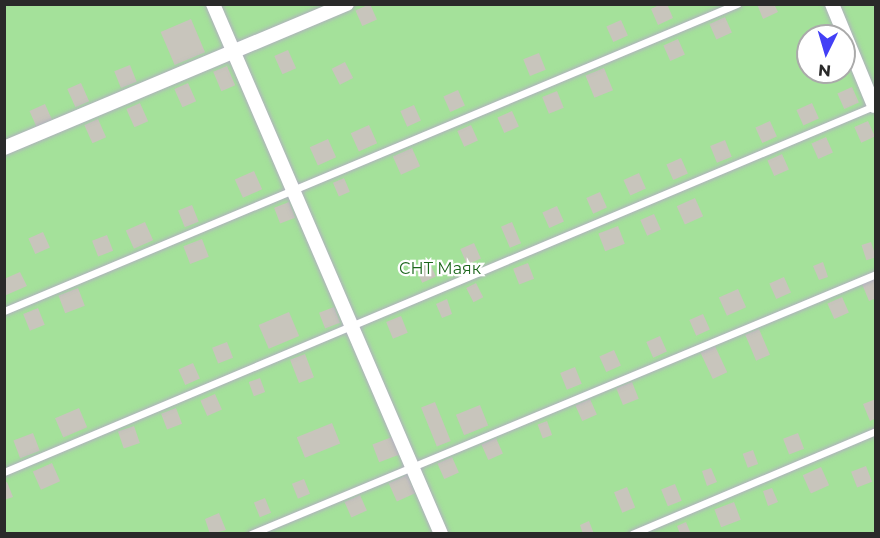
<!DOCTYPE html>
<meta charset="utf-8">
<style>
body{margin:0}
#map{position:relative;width:880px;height:538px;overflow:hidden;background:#ece9dd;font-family:Montserrat,sans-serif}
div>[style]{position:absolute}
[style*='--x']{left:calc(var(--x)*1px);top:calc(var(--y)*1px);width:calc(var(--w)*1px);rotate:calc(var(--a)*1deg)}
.green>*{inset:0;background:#a4e19a}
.building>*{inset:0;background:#c8c5bc;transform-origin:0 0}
.roads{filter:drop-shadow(0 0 2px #b0b0be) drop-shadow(0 0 2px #b0b0be)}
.lane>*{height:7px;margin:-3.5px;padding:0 3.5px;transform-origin:3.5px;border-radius:3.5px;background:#fff}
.street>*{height:14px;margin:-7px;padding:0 7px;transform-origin:7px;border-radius:7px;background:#fff}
span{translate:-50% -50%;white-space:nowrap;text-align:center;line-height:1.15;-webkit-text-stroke:4.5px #fff;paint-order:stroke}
.park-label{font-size:16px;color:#1c661c}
.frame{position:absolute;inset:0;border:6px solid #2a2a2a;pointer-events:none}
.north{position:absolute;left:796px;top:24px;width:60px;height:60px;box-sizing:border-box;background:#fff;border:2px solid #aaa;border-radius:50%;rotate:185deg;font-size:16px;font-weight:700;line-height:24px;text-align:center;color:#2a2a2a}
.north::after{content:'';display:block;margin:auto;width:21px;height:27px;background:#4340f6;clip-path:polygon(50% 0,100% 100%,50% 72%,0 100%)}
</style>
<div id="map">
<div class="green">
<div style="clip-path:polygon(evenodd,5px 5px,875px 5px,875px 533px,5px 533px,5px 5px,808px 36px,844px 36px,844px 72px,808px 72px,808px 36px)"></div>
</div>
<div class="building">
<div style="left:370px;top:4px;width:17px;height:16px;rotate:66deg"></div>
<div style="clip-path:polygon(661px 4px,667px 4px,673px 18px,658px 25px,651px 9px)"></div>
<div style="clip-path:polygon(757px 4px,774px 4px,778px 12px,763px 19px)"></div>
<div style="left:725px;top:17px;width:17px;height:17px;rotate:66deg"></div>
<div style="left:191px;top:19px;width:36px;height:33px;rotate:67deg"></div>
<div style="left:621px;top:20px;width:17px;height:16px;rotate:66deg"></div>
<div style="left:678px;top:39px;width:17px;height:16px;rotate:66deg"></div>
<div style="left:288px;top:50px;width:20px;height:15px;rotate:66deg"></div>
<div style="left:539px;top:53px;width:18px;height:17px;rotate:68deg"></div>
<div style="left:345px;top:62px;width:18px;height:15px;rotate:63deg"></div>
<div style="left:130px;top:65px;width:18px;height:17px;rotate:68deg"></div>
<div style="left:227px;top:66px;width:21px;height:15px;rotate:67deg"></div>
<div style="left:604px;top:68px;width:24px;height:20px;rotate:68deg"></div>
<div style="left:81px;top:83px;width:20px;height:15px;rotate:66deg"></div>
<div style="left:188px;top:83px;width:20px;height:15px;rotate:66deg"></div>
<div style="left:852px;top:87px;width:17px;height:16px;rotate:66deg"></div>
<div style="left:458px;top:90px;width:17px;height:16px;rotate:66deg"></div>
<div style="left:557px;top:91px;width:18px;height:16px;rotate:68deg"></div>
<div style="left:140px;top:103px;width:20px;height:15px;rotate:66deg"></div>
<div style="left:812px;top:103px;width:17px;height:17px;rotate:66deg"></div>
<div style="left:45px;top:104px;width:17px;height:17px;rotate:66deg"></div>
<div style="left:414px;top:105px;width:17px;height:15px;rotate:66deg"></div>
<div style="left:512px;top:111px;width:17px;height:16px;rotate:66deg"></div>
<div style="left:98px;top:119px;width:20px;height:15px;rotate:66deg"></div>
<div style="left:770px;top:121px;width:17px;height:16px;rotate:66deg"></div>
<div style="left:868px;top:121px;width:17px;height:15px;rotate:66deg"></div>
<div style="left:369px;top:125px;width:20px;height:20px;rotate:66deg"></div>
<div style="left:471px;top:125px;width:17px;height:15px;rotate:66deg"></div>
<div style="left:826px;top:137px;width:17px;height:16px;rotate:66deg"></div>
<div style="left:328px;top:139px;width:20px;height:20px;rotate:66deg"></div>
<div style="left:725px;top:140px;width:18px;height:16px;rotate:68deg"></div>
<div style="left:412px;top:148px;width:20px;height:21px;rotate:66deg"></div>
<div style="left:782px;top:154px;width:17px;height:16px;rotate:66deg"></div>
<div style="left:681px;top:158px;width:17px;height:16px;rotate:66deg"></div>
<div style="left:254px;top:171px;width:20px;height:21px;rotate:66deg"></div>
<div style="left:639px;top:173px;width:17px;height:17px;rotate:66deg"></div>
<div style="left:344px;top:178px;width:15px;height:12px;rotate:67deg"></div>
<div style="left:600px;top:192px;width:17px;height:15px;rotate:66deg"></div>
<div style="left:695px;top:198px;width:20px;height:20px;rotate:66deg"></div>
<div style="left:289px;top:202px;width:17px;height:16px;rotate:69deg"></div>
<div style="left:192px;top:205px;width:18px;height:15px;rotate:68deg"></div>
<div style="left:557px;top:206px;width:17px;height:16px;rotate:66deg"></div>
<div style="left:654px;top:214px;width:17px;height:15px;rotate:66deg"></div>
<div style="left:145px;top:222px;width:20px;height:21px;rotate:66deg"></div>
<div style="left:512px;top:222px;width:23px;height:12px;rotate:67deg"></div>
<div style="left:618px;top:226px;width:19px;height:21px;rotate:69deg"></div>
<div style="left:43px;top:232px;width:17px;height:16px;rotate:66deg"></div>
<div style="left:107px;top:235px;width:17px;height:16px;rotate:69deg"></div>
<div style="left:202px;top:239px;width:19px;height:20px;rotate:69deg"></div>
<div style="left:871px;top:242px;width:16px;height:10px;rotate:72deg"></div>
<div style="left:474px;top:243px;width:17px;height:15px;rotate:66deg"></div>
<div style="left:429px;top:261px;width:17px;height:15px;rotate:66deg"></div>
<div style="clip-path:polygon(823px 262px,828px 277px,819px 280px,813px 266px)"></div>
<div style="left:528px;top:263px;width:17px;height:16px;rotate:69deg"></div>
<div style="clip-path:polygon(20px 272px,27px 286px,4px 296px,4px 279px)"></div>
<div style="left:784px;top:277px;width:17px;height:16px;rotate:66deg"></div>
<div style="clip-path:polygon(876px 279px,876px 298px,869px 301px,862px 284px)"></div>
<div style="left:476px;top:283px;width:16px;height:11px;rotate:63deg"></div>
<div style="left:78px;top:288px;width:19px;height:21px;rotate:69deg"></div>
<div style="left:738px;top:289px;width:20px;height:21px;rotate:66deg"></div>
<div style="left:842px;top:297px;width:17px;height:16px;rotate:66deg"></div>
<div style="clip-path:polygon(447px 299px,452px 314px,442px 318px,436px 304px)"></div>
<div style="left:334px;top:307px;width:17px;height:16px;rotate:69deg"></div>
<div style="left:38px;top:308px;width:18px;height:16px;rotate:68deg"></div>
<div style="left:289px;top:312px;width:26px;height:33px;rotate:67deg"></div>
<div style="left:703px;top:314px;width:17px;height:15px;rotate:66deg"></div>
<div style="left:401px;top:316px;width:18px;height:16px;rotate:68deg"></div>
<div style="left:759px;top:329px;width:28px;height:15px;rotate:67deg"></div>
<div style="left:660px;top:336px;width:17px;height:15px;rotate:66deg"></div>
<div style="left:227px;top:342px;width:17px;height:16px;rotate:69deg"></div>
<div style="left:715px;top:346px;width:29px;height:16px;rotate:65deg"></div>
<div style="left:614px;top:350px;width:17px;height:16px;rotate:66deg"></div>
<div style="left:305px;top:354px;width:25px;height:16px;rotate:69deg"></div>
<div style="left:193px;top:363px;width:17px;height:16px;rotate:66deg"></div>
<div style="left:575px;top:367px;width:18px;height:16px;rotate:68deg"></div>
<div style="left:260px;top:378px;width:15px;height:12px;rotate:70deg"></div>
<div style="left:632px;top:382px;width:18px;height:17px;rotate:68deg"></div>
<div style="left:215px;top:394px;width:17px;height:16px;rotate:66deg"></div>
<div style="left:590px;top:399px;width:17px;height:16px;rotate:66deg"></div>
<div style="clip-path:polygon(876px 399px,876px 418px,870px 421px,863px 404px)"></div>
<div style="left:435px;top:402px;width:42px;height:15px;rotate:68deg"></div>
<div style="left:480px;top:405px;width:22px;height:26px;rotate:68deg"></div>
<div style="left:79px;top:408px;width:21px;height:26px;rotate:67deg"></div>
<div style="left:176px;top:408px;width:17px;height:16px;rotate:69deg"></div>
<div style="left:547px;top:421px;width:15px;height:10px;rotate:70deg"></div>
<div style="left:332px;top:423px;width:22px;height:38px;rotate:68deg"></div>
<div style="left:134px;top:426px;width:18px;height:17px;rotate:71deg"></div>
<div style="left:33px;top:433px;width:19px;height:21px;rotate:69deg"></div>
<div style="left:798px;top:433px;width:17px;height:16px;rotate:69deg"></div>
<div style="left:392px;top:437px;width:19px;height:21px;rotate:69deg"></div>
<div style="left:496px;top:438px;width:17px;height:16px;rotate:66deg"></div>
<div style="left:753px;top:450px;width:15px;height:11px;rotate:70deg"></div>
<div style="left:452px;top:457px;width:17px;height:16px;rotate:66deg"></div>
<div style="left:52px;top:463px;width:20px;height:21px;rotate:66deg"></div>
<div style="left:866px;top:466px;width:17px;height:16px;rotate:69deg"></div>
<div style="left:821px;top:467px;width:20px;height:20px;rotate:66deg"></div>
<div style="clip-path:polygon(711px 468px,717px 482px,707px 486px,702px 471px)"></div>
<div style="left:407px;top:475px;width:20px;height:20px;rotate:66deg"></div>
<div style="left:304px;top:479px;width:16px;height:13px;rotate:68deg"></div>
<div style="clip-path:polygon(7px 482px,13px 497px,4px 500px,4px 483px)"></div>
<div style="left:675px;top:484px;width:18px;height:15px;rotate:68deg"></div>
<div style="left:627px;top:487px;width:22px;height:14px;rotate:68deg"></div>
<div style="clip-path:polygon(772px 488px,778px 502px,768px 506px,763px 491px)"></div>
<div style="left:360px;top:495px;width:17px;height:17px;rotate:66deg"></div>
<div style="left:265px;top:498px;width:16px;height:12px;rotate:68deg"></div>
<div style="left:734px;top:502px;width:19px;height:21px;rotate:69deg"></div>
<div style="clip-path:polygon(219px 513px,226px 530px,210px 534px,205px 519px)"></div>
<div style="clip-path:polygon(589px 521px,594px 534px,583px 534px,580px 525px)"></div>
<div style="clip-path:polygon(686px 522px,691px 534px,680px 534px,677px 526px)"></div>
</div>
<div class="roads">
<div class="lane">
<div style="--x:4;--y:311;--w:795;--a:-22.73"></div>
<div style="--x:4;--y:472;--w:946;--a:-22.82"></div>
<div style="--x:251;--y:534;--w:677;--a:-22.59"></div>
<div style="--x:632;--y:534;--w:265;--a:-22.9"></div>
</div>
<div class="street">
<div style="--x:213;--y:4;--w:577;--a:66.72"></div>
<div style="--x:832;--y:4;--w:110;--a:67.6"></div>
<div style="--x:4;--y:148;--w:372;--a:-22.8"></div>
</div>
</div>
<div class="park-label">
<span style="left:440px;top:269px">СНТ Маяк</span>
</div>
<div class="frame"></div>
<div class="north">N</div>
</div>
